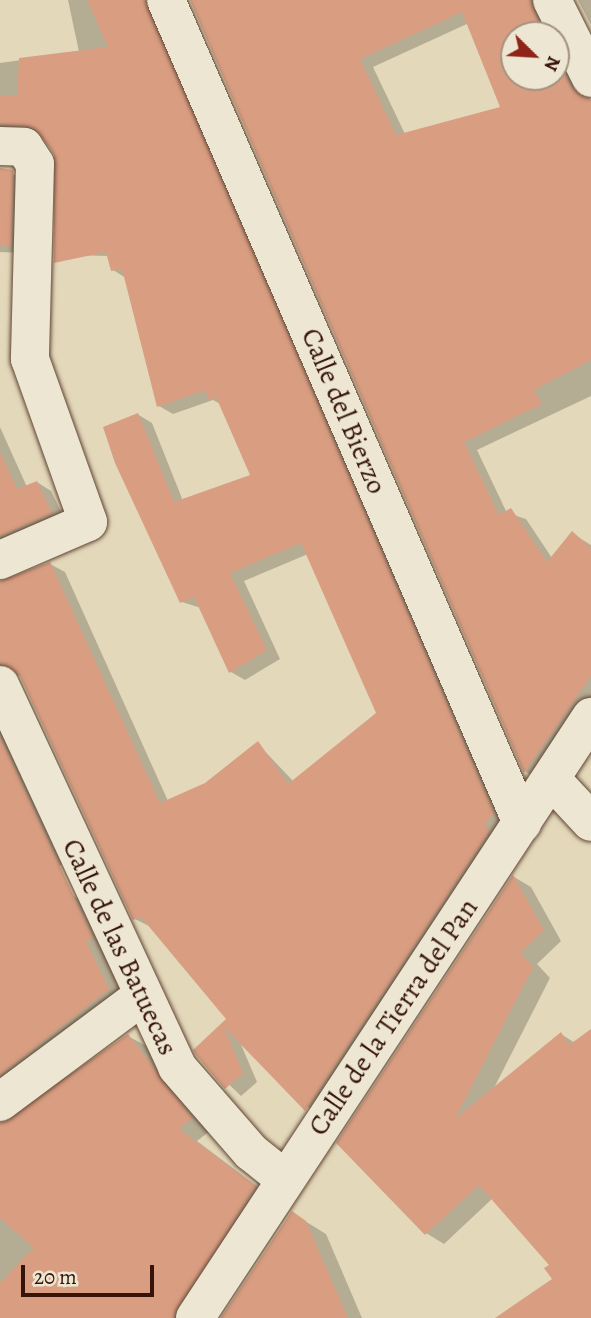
<!DOCTYPE html>
<style>
body{margin:0}
#map{position:relative;width:591px;height:1318px;overflow:hidden;background:#e3d8ba;font-family:Alegreya,serif}
div>[style]{position:absolute}
[style*='--x']{left:calc(var(--x)*1px);top:calc(var(--y)*1px);width:calc(var(--w)*1px);rotate:calc(var(--a)*1deg)}
.shadow>*{inset:0;background:#0003}
.building>*{inset:0;background:#d99e82}
.roads{filter:drop-shadow(0 0 2px #614534) drop-shadow(0 0 2px #614534)}
.minor>*{height:38px;margin:-19px;padding:0 19px;transform-origin:19px;border-radius:19px;background:#ede6d2}
span{translate:-50% -50%;white-space:nowrap;text-align:center;line-height:1.15;-webkit-text-stroke:5px #ede6d2;paint-order:stroke}
.street-label{font-size:28px;color:#361407}
.north{position:absolute;left:500px;top:21px;width:70px;height:70px;box-sizing:border-box;background:#ede6d2;border:2px solid #a49281;border-radius:50%;rotate:114deg;font-size:19px;font-weight:700;line-height:28px;text-align:center;color:#361407}
.north::after{content:'';display:block;margin:auto;width:24px;height:32px;background:#8f2418;clip-path:polygon(50% 0,100% 100%,50% 72%,0 100%)}
.scale{position:absolute;left:21px;top:1265px;width:133px;height:32px;box-sizing:border-box;border:4px solid #361407;border-top:0;padding-left:9px;font-size:21px;line-height:24px;white-space:nowrap;color:#361407;-webkit-text-stroke:5px #ede6d2;paint-order:stroke}
</style>
<div id="map">
<div class="shadow">
<div style="clip-path:polygon(68px 0,162px 0,508px 822px,320px 1118px,240px 1042px,257px 1082px,241px 1096px,197px 1054px,229px 1019px,151px 927px,135px 919px,21px 675px,0 678px,0 583px,50px 564px,65px 572px,168px 801px,206px 785px,258px 744px,294px 782px,378px 714px,308px 554px,244px 581px,280px 659px,245px 680px,231px 672px,201px 608px,182px 602px,137px 414px,152px 423px,183px 501px,252px 476px,222px 405px,213px 400px,173px 414px,159px 406px,126px 278px,113px 270px,109px 256px,71px 255px,59px 164px,43px 134px,16px 132px,0 140px,0 63px,79px 52px)"></div>
<div style="clip-path:polygon(evenodd,192px 0,547px 0,554px 35px,514px 35px,514px 77px,556px 77px,556px 38px,591px 101px,591px 396px,477px 450px,507px 513px,526px 519px,552px 558px,573px 534px,591px 545px,591px 704px,539px 780px,526px 772px,192px 0,469px 23px,503px 108px,405px 134px,373px 67px,469px 23px)"></div>
<div style="clip-path:polygon(578px 0,591px 0,591px 25px)"></div>
<div style="clip-path:polygon(0 169px,27px 180px,25px 253px,0 252px)"></div>
<div style="clip-path:polygon(0 427px,27px 487px,37px 482px,51px 491px,66px 522px,0 555px)"></div>
<div style="clip-path:polygon(0 716px,68px 862px,0 893px)"></div>
<div style="clip-path:polygon(514px 877px,531px 887px,561px 941px,537px 964px,550px 978px,493px 1090px,561px 1034px,575px 1043px,591px 1031px,591px 1318px,507px 1318px,555px 1280px,552px 1265px,493px 1198px,444px 1244px,426px 1233px)"></div>
<div style="clip-path:polygon(72px 895px,92px 906px,128px 1001px,0 1104px,0 948px)"></div>
<div style="clip-path:polygon(128px 1036px,148px 1047px,211px 1130px,197px 1141px,274px 1199px,196px 1318px,0 1318px,0 1116px,1px 1123px)"></div>
<div style="clip-path:polygon(292px 1213px,326px 1234px,362px 1318px,221px 1318px)"></div>
</div>
<div class="building">
<div style="clip-path:polygon(87px 0,145px 0,494px 813px,485px 824px,489px 832px,305px 1111px,224px 1027px,243px 1073px,225px 1089px,196px 1055px,193px 1050px,226px 1019px,141px 917px,133px 920px,20px 676px,0 663px,0 581px,50px 562px,160px 803px,205px 783px,258px 741px,288px 784px,376px 713px,301px 543px,230px 573px,267px 650px,229px 673px,194px 597px,180px 603px,115px 463px,103px 427px,138px 413px,174px 502px,250px 475px,216px 397px,209px 400px,205px 390px,157px 407px,122px 269px,111px 271px,106px 252px,54px 263px,54px 153px,34px 128px,0 124px,0 95px,17px 96px,19px 58px,108px 47px)"></div>
<div style="clip-path:polygon(evenodd,190px 0,530px 0,545px 35px,514px 35px,514px 77px,556px 77px,556px 57px,572px 88px,591px 100px,591px 360px,534px 390px,542px 404px,464px 442px,499px 515px,511px 508px,547px 562px,572px 531px,591px 548px,591px 676px,524px 773px,190px 0,462px 12px,500px 107px,396px 135px,360px 59px,462px 12px)"></div>
<div style="clip-path:polygon(0 168px,13px 170px,11px 246px,0 245px)"></div>
<div style="clip-path:polygon(0 452px,17px 489px,37px 481px,52px 513px,0 536px)"></div>
<div style="clip-path:polygon(0 737px,93px 938px,86px 941px,109px 989px,0 1075px)"></div>
<div style="clip-path:polygon(513px 875px,544px 930px,520px 953px,533px 967px,455px 1119px,561px 1032px,569px 1045px,591px 1029px,591px 1318px,495px 1318px,552px 1279px,544px 1268px,549px 1265px,479px 1185px,425px 1235px,336px 1143px)"></div>
<div style="clip-path:polygon(128px 1034px,192px 1118px,179px 1129px,256px 1186px,173px 1318px,0 1318px,0 1283px,34px 1248px,0 1218px,0 1123px)"></div>
<div style="clip-path:polygon(292px 1211px,306px 1221px,348px 1318px,221px 1318px)"></div>
</div>
<div class="roads">
<div class="minor">
<div style="--x:166;--y:0;--w:897;--a:66.61"></div>
<div style="--x:552;--y:0;--w:87;--a:63.4"></div>
<div style="--x:0;--y:146;--w:24;--a:2"></div>
<div style="--x:24;--y:147;--w:20;--a:57"></div>
<div style="--x:35;--y:164;--w:195;--a:91.5"></div>
<div style="--x:30;--y:359;--w:173;--a:70.4"></div>
<div style="--x:88;--y:522;--w:96;--a:156.6"></div>
<div style="--x:0;--y:685;--w:421;--a:65.1"></div>
<div style="--x:177;--y:1067;--w:113;--a:49"></div>
<div style="--x:251;--y:1152;--w:43;--a:38.5"></div>
<div style="--x:552;--y:780;--w:57;--a:47.1"></div>
<div style="--x:0;--y:1102;--w:176;--a:-36.7"></div>
<div style="--x:195;--y:1318;--w:720;--a:-56.62"></div>
</div>
</div>
<div class="street-label">
<span style="left:344px;top:411px;rotate:67deg">Calle del Bierzo</span>
<span style="left:120px;top:947px;rotate:65deg">Calle de las Batuecas</span>
<span style="left:393px;top:1017px;rotate:-56deg">Calle de la Tierra del Pan</span>
</div>
<div class="north">N</div>
<div class="scale">20 m</div>
</div>
